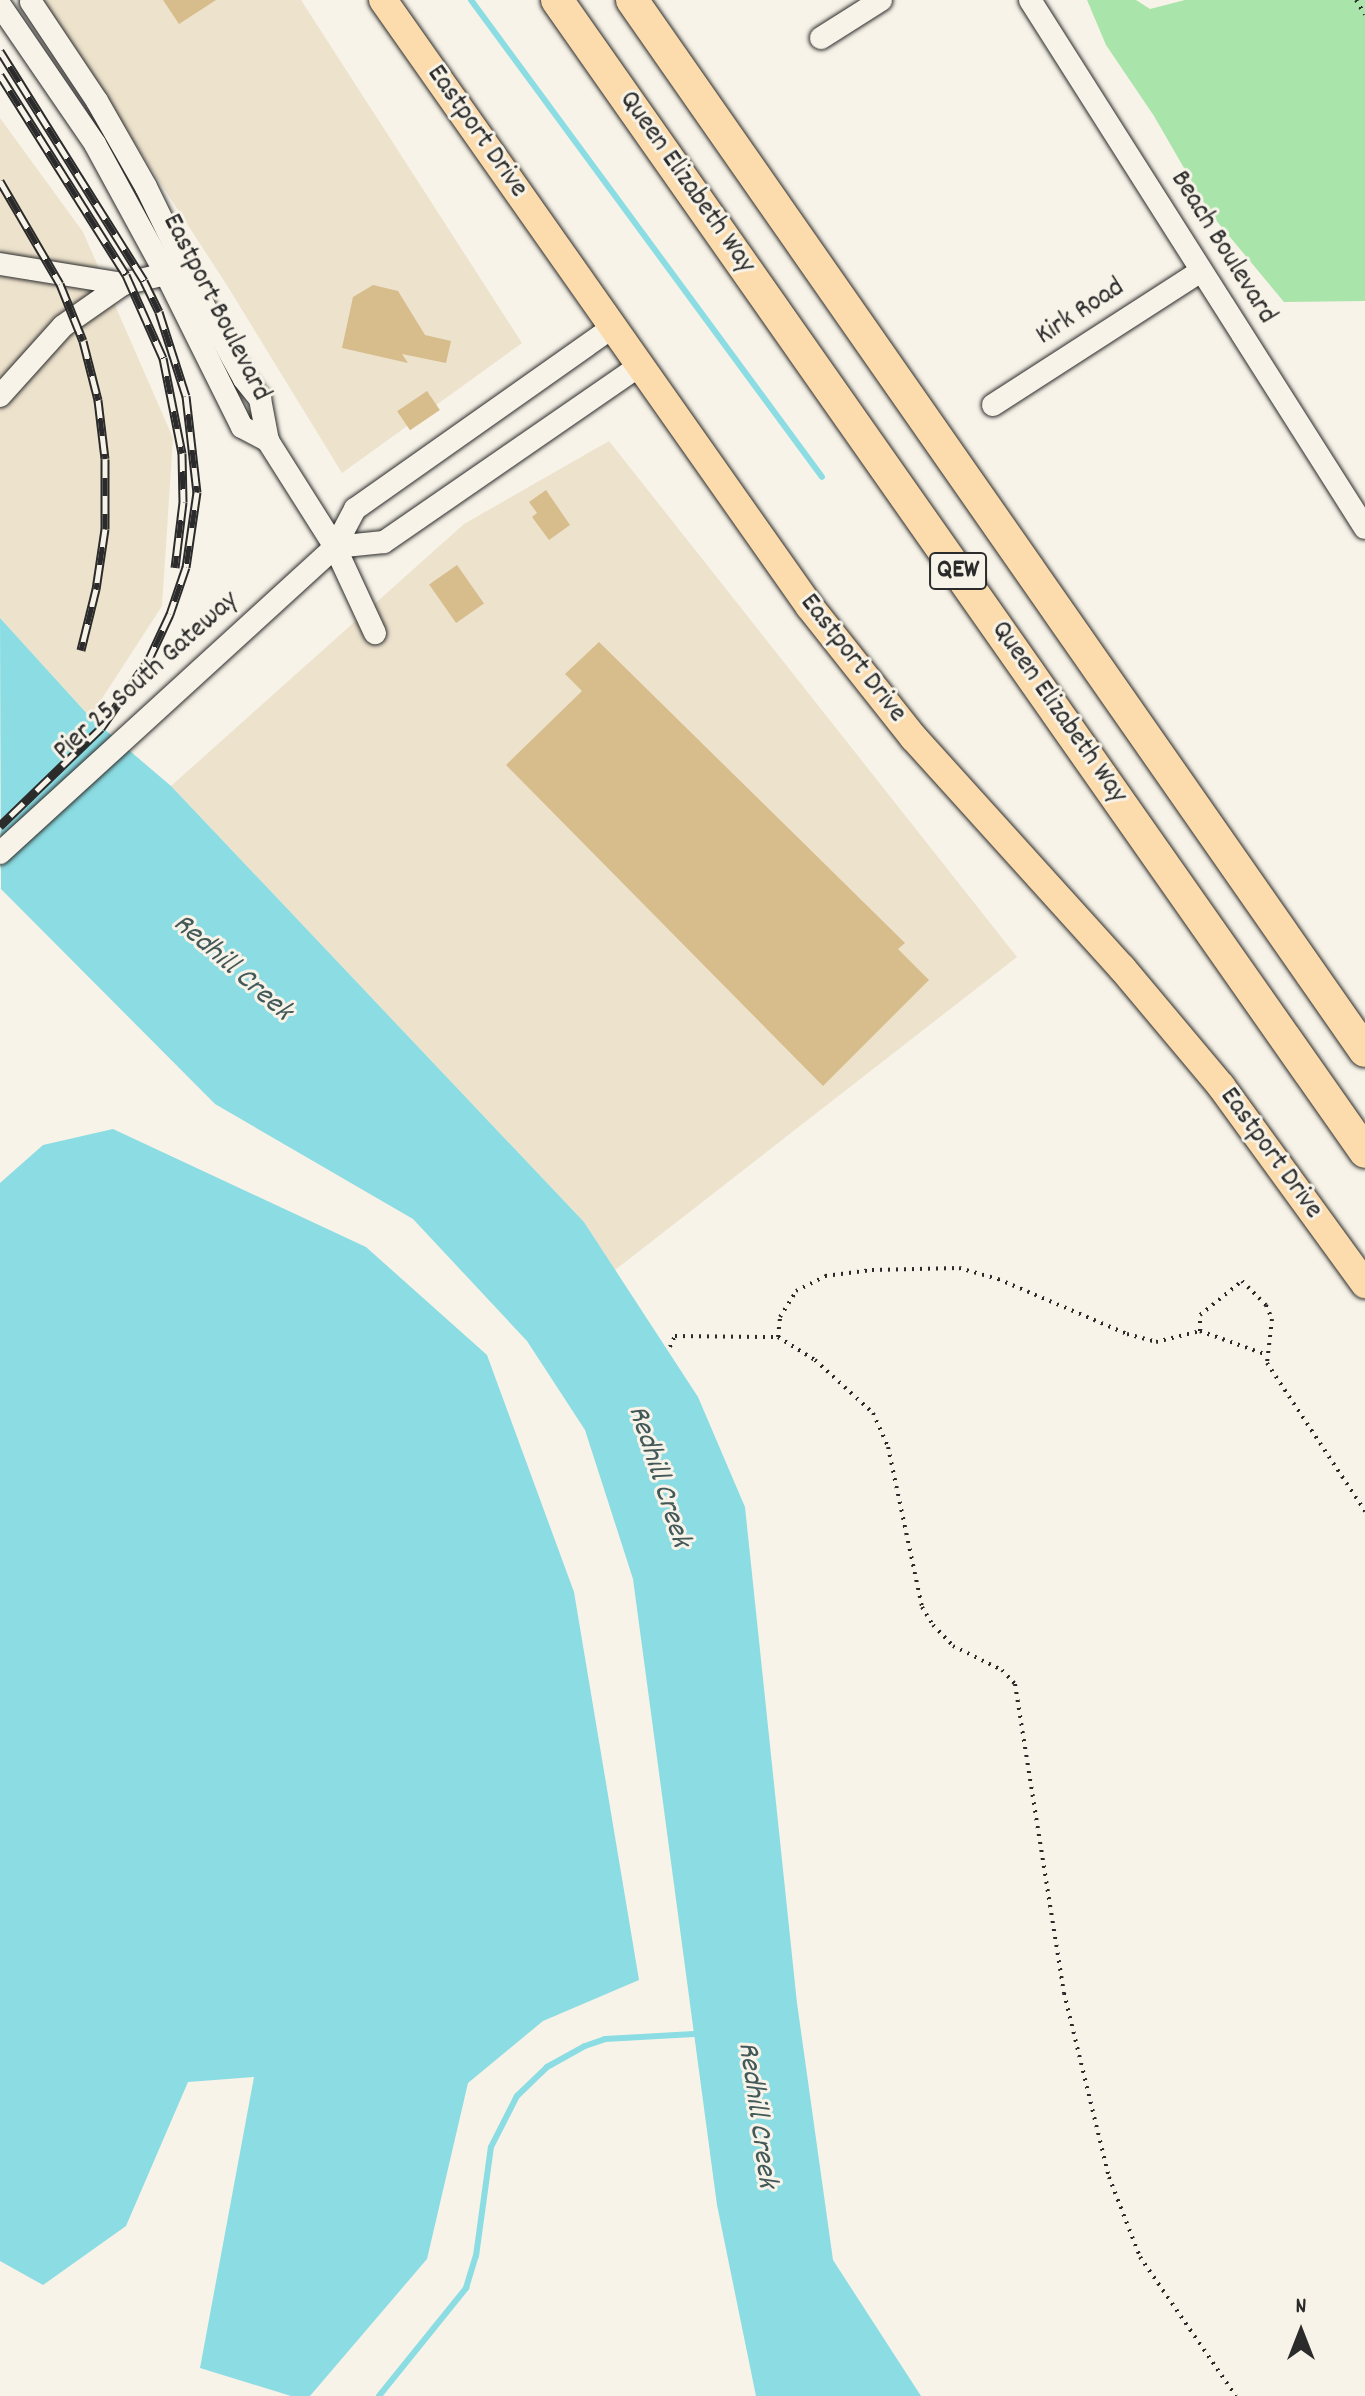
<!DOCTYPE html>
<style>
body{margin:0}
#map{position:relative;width:1365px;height:2396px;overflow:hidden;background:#f7f3e8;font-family:Dekko,sans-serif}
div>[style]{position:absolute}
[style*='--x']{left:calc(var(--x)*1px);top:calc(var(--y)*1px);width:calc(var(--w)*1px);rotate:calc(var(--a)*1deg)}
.built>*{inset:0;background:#ede2cc}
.green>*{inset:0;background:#a9e4aa}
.water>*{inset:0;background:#8bdde3}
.stream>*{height:6px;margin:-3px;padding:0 3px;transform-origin:3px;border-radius:3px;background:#8bdde3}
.building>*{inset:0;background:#d7bc8c;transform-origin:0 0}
.path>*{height:4px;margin-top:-2px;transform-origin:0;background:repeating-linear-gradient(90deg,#2b2b2b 0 2px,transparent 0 8px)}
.roads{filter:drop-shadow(0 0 2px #2b2b2b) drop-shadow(0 0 2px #2b2b2b)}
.minor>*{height:22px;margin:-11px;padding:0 11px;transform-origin:11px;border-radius:11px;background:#f7f3e8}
.major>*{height:28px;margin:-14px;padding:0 14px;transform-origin:14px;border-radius:14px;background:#fcdcac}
.highway>*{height:32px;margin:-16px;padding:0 16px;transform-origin:16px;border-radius:16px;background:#fcdcac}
.rail>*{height:9px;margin-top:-4.5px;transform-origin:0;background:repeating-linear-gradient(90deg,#f7f3e8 0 18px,#2b2b2b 0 36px);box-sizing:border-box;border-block:2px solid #2b2b2b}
span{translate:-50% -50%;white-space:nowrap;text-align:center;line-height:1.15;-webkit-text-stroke:6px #f7f3e8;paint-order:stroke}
.shield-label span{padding:2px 6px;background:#f7f3e8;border:2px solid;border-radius:6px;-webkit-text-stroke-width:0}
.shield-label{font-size:26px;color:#2b2b2b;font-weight:700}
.street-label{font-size:28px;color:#2b2b2b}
.water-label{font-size:30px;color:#435859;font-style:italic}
.north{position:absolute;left:1261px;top:2292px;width:80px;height:80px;-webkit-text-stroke:6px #f7f3e8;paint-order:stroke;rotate:0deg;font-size:22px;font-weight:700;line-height:32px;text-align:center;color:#2b2b2b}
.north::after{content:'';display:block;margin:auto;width:28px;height:36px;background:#2b2b2b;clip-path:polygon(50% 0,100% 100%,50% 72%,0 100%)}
</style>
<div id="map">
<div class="built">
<div style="clip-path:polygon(42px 0,301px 0,522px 343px,342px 473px,228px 287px)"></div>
<div style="clip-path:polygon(0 118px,83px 232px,173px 438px,162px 606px,90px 717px,0 618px)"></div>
<div style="clip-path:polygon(609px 441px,1017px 957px,615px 1270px,584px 1222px,171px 786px,464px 524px)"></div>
</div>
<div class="green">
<div style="clip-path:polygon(1087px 0,1136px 0,1150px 9px,1185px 0,1365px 0,1365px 301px,1284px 302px,1210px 213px,1154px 116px,1106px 45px)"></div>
</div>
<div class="water">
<div style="clip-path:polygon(0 618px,90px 717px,171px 786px,584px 1222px,698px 1397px,745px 1507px,797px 2003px,833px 2260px,921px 2396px,756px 2396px,717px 2205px,633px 1579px,585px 1430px,527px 1341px,413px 1219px,215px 1104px,1px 889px)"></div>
<div style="clip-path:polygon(113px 1129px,366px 1247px,487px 1355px,574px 1592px,639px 1980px,543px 2021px,468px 2083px,427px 2259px,310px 2396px,291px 2396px,200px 2368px,254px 2077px,188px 2082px,126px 2226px,43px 2285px,0 2261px,0 1183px,43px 1145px)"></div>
</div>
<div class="stream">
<div style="--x:471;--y:0;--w:592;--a:53.65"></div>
<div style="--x:379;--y:2396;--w:139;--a:-51.1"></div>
<div style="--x:466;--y:2288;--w:34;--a:-73"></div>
<div style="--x:476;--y:2256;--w:110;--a:-82.2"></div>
<div style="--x:491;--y:2147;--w:57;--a:-63"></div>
<div style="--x:517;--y:2096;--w:42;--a:-44"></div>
<div style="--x:547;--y:2067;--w:43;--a:-28.9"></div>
<div style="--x:585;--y:2046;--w:21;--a:-19"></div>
<div style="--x:605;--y:2039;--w:89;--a:-3.2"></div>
</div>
<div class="building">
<div style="clip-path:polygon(163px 0,216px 0,179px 24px)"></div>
<div style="clip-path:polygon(373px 285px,398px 291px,425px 335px,451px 341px,446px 363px,402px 354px,408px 363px,342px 348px,353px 297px)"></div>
<div style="left:427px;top:391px;width:23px;height:36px;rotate:56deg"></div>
<div style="clip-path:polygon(546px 490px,570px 525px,549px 540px,532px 517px,537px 513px,529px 502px)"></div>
<div style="left:457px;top:565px;width:47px;height:34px;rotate:55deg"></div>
<div style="clip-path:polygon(599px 642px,905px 943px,898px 949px,929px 980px,823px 1086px,506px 765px,582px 691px,565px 674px)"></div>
</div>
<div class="path">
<div style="--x:1356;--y:0;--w:17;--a:59"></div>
<div style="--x:1200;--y:1331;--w:16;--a:-90"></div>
<div style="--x:1200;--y:1315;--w:54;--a:-39"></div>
<div style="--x:1242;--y:1281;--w:34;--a:45"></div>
<div style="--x:1266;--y:1305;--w:15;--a:67"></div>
<div style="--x:1272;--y:1319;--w:44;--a:96.5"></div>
<div style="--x:1267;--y:1363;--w:178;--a:56.5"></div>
<div style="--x:778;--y:1337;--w:20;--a:-84"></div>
<div style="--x:780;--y:1317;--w:31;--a:-58"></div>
<div style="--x:796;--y:1291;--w:33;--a:-27"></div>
<div style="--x:825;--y:1276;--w:47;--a:-7.3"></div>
<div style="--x:872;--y:1270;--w:87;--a:-1.3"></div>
<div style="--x:959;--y:1268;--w:41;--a:15.8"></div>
<div style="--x:998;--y:1279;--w:140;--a:23.1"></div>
<div style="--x:1127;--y:1334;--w:30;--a:15"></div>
<div style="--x:1156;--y:1342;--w:45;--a:-14"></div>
<div style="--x:1200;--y:1331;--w:71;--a:19.7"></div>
<div style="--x:670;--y:1347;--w:12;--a:-66"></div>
<div style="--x:675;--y:1336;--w:103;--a:0.6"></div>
<div style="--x:778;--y:1337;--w:44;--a:31.9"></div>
<div style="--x:815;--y:1360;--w:79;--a:42.4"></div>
<div style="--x:873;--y:1413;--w:37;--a:66"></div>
<div style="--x:888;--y:1447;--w:164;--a:78"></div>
<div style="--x:922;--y:1607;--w:21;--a:59"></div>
<div style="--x:933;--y:1625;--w:29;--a:46"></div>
<div style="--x:953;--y:1646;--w:55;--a:26.1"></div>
<div style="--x:1002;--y:1670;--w:19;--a:47"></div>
<div style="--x:1015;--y:1684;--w:313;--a:81"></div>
<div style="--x:1064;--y:1993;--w:189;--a:76.3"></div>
<div style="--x:1109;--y:2177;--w:86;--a:68.8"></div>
<div style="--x:1140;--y:2257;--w:169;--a:55.4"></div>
</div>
<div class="roads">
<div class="minor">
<div style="--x:1030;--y:0;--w:625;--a:57.61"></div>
<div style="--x:31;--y:2;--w:119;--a:56.3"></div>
<div style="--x:97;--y:101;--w:99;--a:60.3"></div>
<div style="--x:146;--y:187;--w:132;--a:64"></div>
<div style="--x:204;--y:306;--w:83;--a:61.3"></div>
<div style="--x:244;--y:379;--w:26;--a:51"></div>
<div style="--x:260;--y:399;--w:43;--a:79.2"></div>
<div style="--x:0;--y:5;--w:168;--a:55.6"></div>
<div style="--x:95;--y:144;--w:148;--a:61.4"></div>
<div style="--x:166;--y:274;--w:171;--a:63.6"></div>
<div style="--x:242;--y:427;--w:30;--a:28"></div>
<div style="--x:268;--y:441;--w:125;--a:57.7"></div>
<div style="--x:335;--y:547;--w:95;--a:65.1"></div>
<div style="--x:821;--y:38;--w:71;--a:-32.3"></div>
<div style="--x:0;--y:264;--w:125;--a:9.2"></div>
<div style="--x:123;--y:284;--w:44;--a:-13.1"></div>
<div style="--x:0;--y:396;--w:94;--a:-48"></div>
<div style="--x:63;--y:326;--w:73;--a:-35"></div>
<div style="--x:993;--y:405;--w:247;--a:-32.8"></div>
<div style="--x:335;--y:547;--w:49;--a:-5.8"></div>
<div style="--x:384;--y:542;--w:310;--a:-34.6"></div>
<div style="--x:0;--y:853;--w:454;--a:-42.4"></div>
<div style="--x:335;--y:547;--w:43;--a:-62.2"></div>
<div style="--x:355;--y:509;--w:316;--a:-35.2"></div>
</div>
<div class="major">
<div style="--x:383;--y:0;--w:742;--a:54.88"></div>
<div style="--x:810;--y:607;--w:167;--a:51.6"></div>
<div style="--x:914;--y:738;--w:310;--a:47.9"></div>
<div style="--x:1122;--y:968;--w:154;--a:50"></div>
<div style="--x:1221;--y:1086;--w:245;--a:54"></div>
</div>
<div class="highway">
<div style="--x:557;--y:0;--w:1407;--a:54.95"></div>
<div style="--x:632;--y:0;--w:1281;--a:55.11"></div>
</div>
</div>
<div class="rail">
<div style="--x:0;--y:51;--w:271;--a:57.9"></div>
<div style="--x:144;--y:281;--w:34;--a:64"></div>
<div style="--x:159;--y:312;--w:88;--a:72.2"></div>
<div style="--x:186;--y:396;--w:97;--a:83.5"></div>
<div style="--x:197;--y:492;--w:76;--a:98.3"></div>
<div style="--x:186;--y:567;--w:50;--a:108.8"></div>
<div style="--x:170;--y:614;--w:50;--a:115"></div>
<div style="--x:149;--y:659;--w:84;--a:124.8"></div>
<div style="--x:101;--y:728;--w:141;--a:135.9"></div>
<div style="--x:0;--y:75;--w:236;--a:57.8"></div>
<div style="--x:126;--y:275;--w:91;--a:66"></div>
<div style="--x:163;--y:358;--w:97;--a:78.7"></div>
<div style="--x:182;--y:453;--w:49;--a:88.8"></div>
<div style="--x:183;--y:502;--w:66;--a:96.9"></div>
<div style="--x:0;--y:181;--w:119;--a:59.8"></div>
<div style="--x:60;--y:284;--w:61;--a:68"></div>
<div style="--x:83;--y:341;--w:61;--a:75.7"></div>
<div style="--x:98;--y:400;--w:59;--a:83.2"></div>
<div style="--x:105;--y:459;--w:70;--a:90"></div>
<div style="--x:105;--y:529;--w:61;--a:98.5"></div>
<div style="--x:96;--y:589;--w:63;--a:103.8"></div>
</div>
<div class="shield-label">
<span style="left:958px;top:571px">QEW</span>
</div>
<div class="street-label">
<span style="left:476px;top:132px;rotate:55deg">Eastport Drive</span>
<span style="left:686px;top:183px;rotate:55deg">Queen Elizabeth Way</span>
<span style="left:1222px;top:248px;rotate:58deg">Beach Boulevard</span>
<span style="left:215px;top:308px;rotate:63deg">Eastport Boulevard</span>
<span style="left:1081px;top:313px;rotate:-33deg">Kirk Road</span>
<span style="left:852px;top:659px;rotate:52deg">Eastport Drive</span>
<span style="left:147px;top:677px;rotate:-42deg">Pier 25 South Gateway</span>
<span style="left:1058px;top:713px;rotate:55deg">Queen Elizabeth Way</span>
<span style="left:1270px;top:1154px;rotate:54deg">Eastport Drive</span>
</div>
<div class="water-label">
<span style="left:231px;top:969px;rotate:41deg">Redhill Creek</span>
<span style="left:657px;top:1477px;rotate:72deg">Redhill Creek</span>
<span style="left:755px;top:2115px;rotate:82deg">Redhill Creek</span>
</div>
<div class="north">N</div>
</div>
